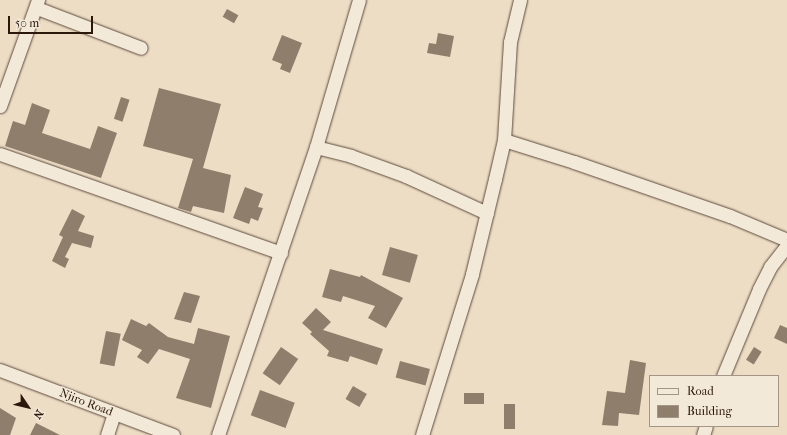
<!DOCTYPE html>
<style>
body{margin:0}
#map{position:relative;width:787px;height:435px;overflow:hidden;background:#edddc5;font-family:"IM FELL French Canon",serif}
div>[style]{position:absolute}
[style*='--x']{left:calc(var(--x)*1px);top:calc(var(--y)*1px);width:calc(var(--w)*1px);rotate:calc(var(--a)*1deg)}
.building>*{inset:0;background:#907e6c;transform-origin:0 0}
.roads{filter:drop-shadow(0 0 1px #5c493a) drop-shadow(0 0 1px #5c493a)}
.minor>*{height:13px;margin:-6.5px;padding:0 6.5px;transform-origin:6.5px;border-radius:6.5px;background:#f3e9d9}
span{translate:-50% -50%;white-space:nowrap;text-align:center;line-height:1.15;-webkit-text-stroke:3.5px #f3e9d9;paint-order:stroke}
.street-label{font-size:12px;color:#2b180b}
.legend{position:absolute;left:649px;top:375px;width:130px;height:52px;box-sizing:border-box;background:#f3e9d9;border:1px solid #a39587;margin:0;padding:5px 7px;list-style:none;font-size:12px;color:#2b180b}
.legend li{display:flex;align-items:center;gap:8px;height:20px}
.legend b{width:20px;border:1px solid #a39587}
.north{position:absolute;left:8px;top:387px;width:40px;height:40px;-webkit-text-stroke:3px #f3e9d9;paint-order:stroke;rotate:125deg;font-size:11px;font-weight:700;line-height:16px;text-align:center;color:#2b180b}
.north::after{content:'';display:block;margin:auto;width:14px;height:18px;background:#2b180b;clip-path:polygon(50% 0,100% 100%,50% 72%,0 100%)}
.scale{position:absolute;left:8px;top:16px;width:85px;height:18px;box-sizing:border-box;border:2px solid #2b180b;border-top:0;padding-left:5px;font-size:12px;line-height:14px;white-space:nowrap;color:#2b180b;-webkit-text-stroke:3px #f3e9d9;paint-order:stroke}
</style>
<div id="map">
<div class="building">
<div style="left:227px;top:9px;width:13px;height:9px;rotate:29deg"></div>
<div style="clip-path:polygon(438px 33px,454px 36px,450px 57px,427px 53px,429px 43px,436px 44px)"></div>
<div style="clip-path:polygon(282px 35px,302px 43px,290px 73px,280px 69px,282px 64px,272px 60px)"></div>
<div style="clip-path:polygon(159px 88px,221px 104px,203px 168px,231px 175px,224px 213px,193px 206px,191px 212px,178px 208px,193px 159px,143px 146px)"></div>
<div style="left:121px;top:97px;width:9px;height:23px;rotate:18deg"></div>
<div style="clip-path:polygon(32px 103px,50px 110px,42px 133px,90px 149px,98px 126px,117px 133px,101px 178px,5px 146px,13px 121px,25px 125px)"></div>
<div style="clip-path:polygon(245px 187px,263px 194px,258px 207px,263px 208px,258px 221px,251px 218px,249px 224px,233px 218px)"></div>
<div style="clip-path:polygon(72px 209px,85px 216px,78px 231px,94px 236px,91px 248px,72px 243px,65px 257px,69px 259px,65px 268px,52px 261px,63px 237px,59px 235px)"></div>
<div style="left:390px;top:247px;width:29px;height:29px;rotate:16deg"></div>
<div style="clip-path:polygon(330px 269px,360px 277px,361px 275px,403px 298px,386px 328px,368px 318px,375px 306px,343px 296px,341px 302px,322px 297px)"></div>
<div style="clip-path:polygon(184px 292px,200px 296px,191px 323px,174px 319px)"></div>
<div style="clip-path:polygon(316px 308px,331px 322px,323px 330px,383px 349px,377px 365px,350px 356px,348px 362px,327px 356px,329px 351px,310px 334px,312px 332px,302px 323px)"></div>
<div style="clip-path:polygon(131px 319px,146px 326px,149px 323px,168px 337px,194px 344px,198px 328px,230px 336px,211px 408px,176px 398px,190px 359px,159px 349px,148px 364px,137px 357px,142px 350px,122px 340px)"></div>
<div style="clip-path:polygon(780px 325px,787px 328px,787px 344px,774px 338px)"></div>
<div style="left:106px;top:331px;width:15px;height:33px;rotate:11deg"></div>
<div style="left:281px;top:347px;width:21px;height:32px;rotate:35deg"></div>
<div style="left:754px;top:347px;width:9px;height:15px;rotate:32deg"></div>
<div style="clip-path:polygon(630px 360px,646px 363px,639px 415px,619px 413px,618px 426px,602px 425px,607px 391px,625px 393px)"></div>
<div style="left:400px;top:361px;width:31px;height:17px;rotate:15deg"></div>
<div style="left:353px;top:386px;width:16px;height:15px;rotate:30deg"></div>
<div style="left:260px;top:390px;width:37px;height:27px;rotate:20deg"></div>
<div style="left:464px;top:393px;width:20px;height:11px"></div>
<div style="left:504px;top:404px;width:11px;height:25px"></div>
<div style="clip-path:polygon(0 408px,16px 418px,10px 435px,0 435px)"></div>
<div style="clip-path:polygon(36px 423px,60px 435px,30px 435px)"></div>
</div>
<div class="roads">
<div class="minor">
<div style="--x:37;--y:8;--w:111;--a:21"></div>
<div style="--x:0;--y:106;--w:113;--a:-70.3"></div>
<div style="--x:504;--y:140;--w:73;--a:17.4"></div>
<div style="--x:574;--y:162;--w:165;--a:19.1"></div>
<div style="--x:730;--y:216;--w:62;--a:22.8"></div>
<div style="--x:316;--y:147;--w:36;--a:14"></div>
<div style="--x:351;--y:156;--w:59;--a:20"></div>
<div style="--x:406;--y:176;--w:89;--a:24.6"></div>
<div style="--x:0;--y:154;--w:298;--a:19.4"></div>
<div style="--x:0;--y:370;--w:185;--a:20.6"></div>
<div style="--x:723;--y:376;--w:94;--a:-67.5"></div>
<div style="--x:759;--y:289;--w:25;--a:-63"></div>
<div style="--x:770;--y:267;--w:28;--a:-52"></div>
<div style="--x:107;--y:435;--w:22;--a:-72"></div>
<div style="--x:218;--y:435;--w:304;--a:-71.2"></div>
<div style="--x:316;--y:147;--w:153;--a:-73.7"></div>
<div style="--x:422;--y:435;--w:169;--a:-72.7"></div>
<div style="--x:472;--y:274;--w:98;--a:-76.4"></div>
<div style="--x:495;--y:179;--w:40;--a:-77"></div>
<div style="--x:504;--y:140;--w:98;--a:-86.5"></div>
<div style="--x:510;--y:42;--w:43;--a:-76.6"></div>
<div style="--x:703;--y:435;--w:9;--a:-72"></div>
</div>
</div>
<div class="street-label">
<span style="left:86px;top:403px;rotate:21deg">Njiro Road</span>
</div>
<ul class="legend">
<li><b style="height:5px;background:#f3e9d9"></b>Road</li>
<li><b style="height:11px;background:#907e6c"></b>Building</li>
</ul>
<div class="north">N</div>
<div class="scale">50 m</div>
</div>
